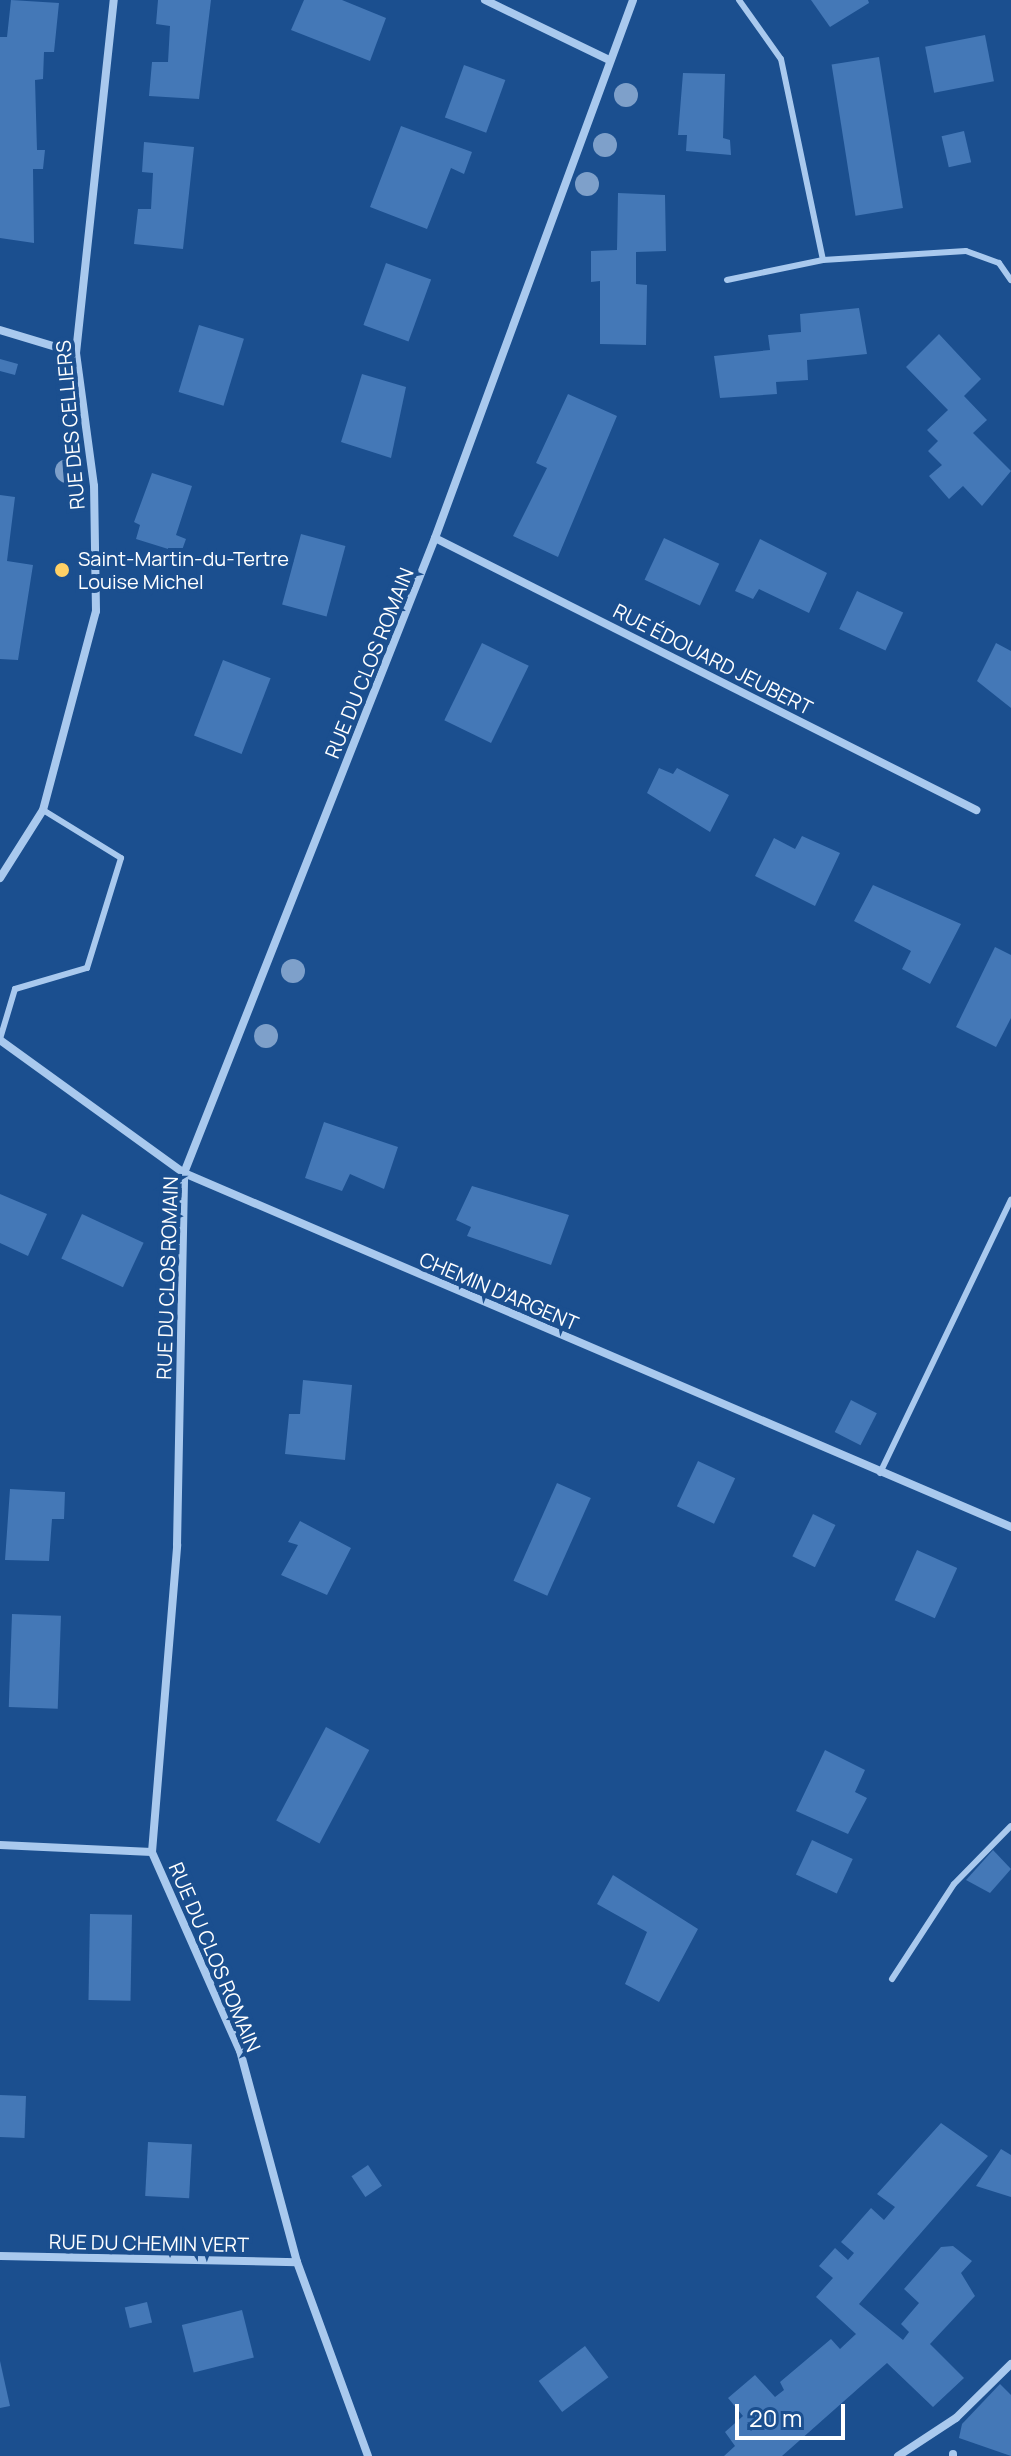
<!DOCTYPE html>
<meta charset="utf-8">
<style>
body{margin:0}
#map{position:relative;width:1011px;height:2456px;overflow:hidden;background:#1b4f8f;font-family:Manrope,sans-serif}
div>[style]{position:absolute}
[style*='--x']{left:calc(var(--x)*1px);top:calc(var(--y)*1px);width:calc(var(--w)*1px);rotate:calc(var(--a)*1deg)}
.building>*{inset:0;background:#4478b7;transform-origin:0 0}
.lane>*{height:6px;margin:-3px;padding:0 3px;transform-origin:3px;border-radius:3px;background:#a9c9ee}
.street>*{height:8px;margin:-4px;padding:0 4px;transform-origin:4px;border-radius:4px;background:#a9c9ee}
.trees>*{width:24px;height:24px;margin:-12px;border-radius:50%;background:#7ea0ca}
.dots>*{width:22px;height:22px;translate:-50% -50%;box-sizing:border-box;border:4px solid #1b4f8f;border-radius:50%}
span{translate:-50% -50%;white-space:nowrap;text-align:center;line-height:1.15;-webkit-text-stroke:8px #1b4f8f;paint-order:stroke}
.street-label{font-size:20px;color:#fff}
.poi-label{font-size:20px;color:#fff}
.left{translate:0 -50%;text-align:left}
.scale{position:absolute;left:735px;top:2404px;width:110px;height:36px;box-sizing:border-box;border:4px solid #fff;border-top:0;padding-left:10px;font-size:24px;line-height:28px;white-space:nowrap;color:#fff;-webkit-text-stroke:6px #1b4f8f;paint-order:stroke}
</style>
<div id="map">
<div class="building">
<div style="clip-path:polygon(11px 0,59px 3px,54px 52px,44px 52px,43px 79px,35px 80px,37px 150px,45px 150px,43px 169px,33px 169px,34px 243px,0 238px,0 37px,7px 37px)"></div>
<div style="clip-path:polygon(158px 0,211px 0,199px 99px,149px 96px,152px 62px,168px 62px,170px 26px,156px 24px)"></div>
<div style="clip-path:polygon(304px 0,342px 0,386px 18px,370px 61px,291px 30px)"></div>
<div style="clip-path:polygon(811px 0,868px 0,869px 3px,830px 27px)"></div>
<div style="left:985px;top:35px;width:47px;height:61px;rotate:79deg"></div>
<div style="left:879px;top:57px;width:153px;height:48px;rotate:81deg"></div>
<div style="left:464px;top:65px;width:44px;height:56px;rotate:20deg"></div>
<div style="clip-path:polygon(683px 73px,725px 74px,723px 138px,730px 140px,731px 155px,686px 151px,687px 135px,678px 135px)"></div>
<div style="clip-path:polygon(401px 126px,472px 152px,464px 174px,451px 168px,427px 229px,370px 207px)"></div>
<div style="left:964px;top:131px;width:32px;height:23px;rotate:77deg"></div>
<div style="clip-path:polygon(144px 142px,194px 147px,183px 249px,134px 244px,138px 209px,151px 209px,153px 173px,142px 172px)"></div>
<div style="clip-path:polygon(618px 193px,665px 195px,666px 251px,636px 252px,636px 284px,647px 285px,646px 345px,600px 344px,600px 281px,591px 282px,591px 251px,617px 250px)"></div>
<div style="left:386px;top:263px;width:48px;height:66px;rotate:20deg"></div>
<div style="clip-path:polygon(859px 308px,867px 354px,807px 360px,808px 380px,776px 382px,777px 394px,720px 398px,714px 356px,770px 350px,768px 335px,801px 332px,800px 314px)"></div>
<div style="left:199px;top:325px;width:47px;height:70px;rotate:17deg"></div>
<div style="clip-path:polygon(939px 334px,981px 379px,964px 396px,987px 420px,973px 433px,1011px 471px,982px 506px,963px 486px,949px 499px,929px 476px,942px 465px,928px 451px,938px 441px,927px 430px,948px 410px,906px 367px)"></div>
<div style="clip-path:polygon(0 359px,18px 364px,15px 375px,0 371px)"></div>
<div style="clip-path:polygon(362px 374px,406px 387px,391px 458px,341px 442px)"></div>
<div style="clip-path:polygon(568px 394px,617px 416px,558px 557px,513px 536px,547px 468px,536px 463px)"></div>
<div style="clip-path:polygon(152px 473px,192px 486px,176px 535px,186px 539px,181px 553px,136px 539px,140px 525px,134px 522px)"></div>
<div style="clip-path:polygon(0 495px,15px 497px,7px 561px,33px 565px,18px 660px,0 659px)"></div>
<div style="left:301px;top:534px;width:46px;height:73px;rotate:15deg"></div>
<div style="left:664px;top:538px;width:61px;height:46px;rotate:25deg"></div>
<div style="clip-path:polygon(760px 539px,827px 573px,809px 613px,759px 589px,753px 599px,735px 591px)"></div>
<div style="left:857px;top:591px;width:51px;height:42px;rotate:25deg"></div>
<div style="left:482px;top:643px;width:52px;height:86px;rotate:26deg"></div>
<div style="clip-path:polygon(996px 643px,1011px 651px,1011px 708px,977px 681px)"></div>
<div style="left:223px;top:660px;width:51px;height:81px;rotate:21deg"></div>
<div style="clip-path:polygon(659px 768px,673px 774px,677px 768px,729px 795px,710px 832px,647px 793px)"></div>
<div style="clip-path:polygon(802px 836px,840px 853px,815px 906px,755px 876px,774px 838px,795px 849px)"></div>
<div style="clip-path:polygon(873px 885px,961px 924px,930px 984px,902px 969px,911px 951px,854px 921px)"></div>
<div style="clip-path:polygon(995px 947px,1011px 955px,1011px 1018px,996px 1047px,956px 1027px)"></div>
<div style="clip-path:polygon(324px 1122px,398px 1147px,384px 1189px,350px 1174px,342px 1191px,305px 1178px)"></div>
<div style="clip-path:polygon(472px 1186px,569px 1215px,551px 1265px,467px 1236px,471px 1227px,456px 1220px)"></div>
<div style="clip-path:polygon(0 1194px,47px 1214px,28px 1256px,0 1243px)"></div>
<div style="left:82px;top:1214px;width:68px;height:49px;rotate:25deg"></div>
<div style="clip-path:polygon(303px 1380px,352px 1385px,345px 1460px,285px 1454px,289px 1414px,300px 1414px)"></div>
<div style="left:851px;top:1400px;width:29px;height:36px;rotate:27deg"></div>
<div style="left:698px;top:1461px;width:41px;height:50px;rotate:25deg"></div>
<div style="left:557px;top:1483px;width:37px;height:107px;rotate:24deg"></div>
<div style="clip-path:polygon(10px 1489px,65px 1492px,64px 1519px,52px 1519px,49px 1561px,5px 1560px)"></div>
<div style="left:813px;top:1514px;width:25px;height:47px;rotate:26deg"></div>
<div style="clip-path:polygon(300px 1521px,351px 1548px,327px 1595px,281px 1575px,298px 1545px,288px 1542px)"></div>
<div style="left:917px;top:1550px;width:44px;height:55px;rotate:24deg"></div>
<div style="left:12px;top:1614px;width:49px;height:93px;rotate:2deg"></div>
<div style="left:326px;top:1727px;width:49px;height:106px;rotate:28deg"></div>
<div style="clip-path:polygon(825px 1750px,865px 1770px,855px 1792px,867px 1798px,848px 1834px,796px 1811px)"></div>
<div style="left:812px;top:1840px;width:45px;height:38px;rotate:25deg"></div>
<div style="clip-path:polygon(993px 1850px,1011px 1869px,990px 1893px,966px 1880px)"></div>
<div style="clip-path:polygon(613px 1875px,698px 1929px,659px 2002px,625px 1984px,647px 1932px,597px 1904px)"></div>
<div style="left:90px;top:1914px;width:42px;height:86px;rotate:1deg"></div>
<div style="left:0;top:2095px;width:26px;height:42px;rotate:2deg"></div>
<div style="clip-path:polygon(941px 2123px,988px 2156px,859px 2304px,903px 2340px,909px 2332px,901px 2324px,919px 2303px,904px 2289px,941px 2247px,953px 2246px,972px 2261px,961px 2273px,975px 2296px,930px 2344px,964px 2378px,933px 2407px,887px 2363px,782px 2456px,724px 2456px,735px 2446px,725px 2432px,743px 2416px,728px 2398px,755px 2375px,775px 2397px,784px 2390px,780px 2382px,831px 2339px,840px 2349px,856px 2334px,816px 2297px,833px 2278px,819px 2266px,835px 2248px,848px 2260px,854px 2253px,841px 2242px,871px 2208px,884px 2220px,895px 2207px,877px 2194px)"></div>
<div style="left:148px;top:2142px;width:44px;height:54px;rotate:3deg"></div>
<div style="clip-path:polygon(1001px 2149px,1011px 2155px,1011px 2197px,976px 2186px)"></div>
<div style="left:368px;top:2165px;width:25px;height:20px;rotate:56deg"></div>
<div style="left:147px;top:2302px;width:21px;height:23px;rotate:76deg"></div>
<div style="left:242px;top:2310px;width:49px;height:62px;rotate:76deg"></div>
<div style="left:585px;top:2346px;width:39px;height:58px;rotate:53deg"></div>
<div style="clip-path:polygon(0 2361px,10px 2406px,0 2408px)"></div>
<div style="clip-path:polygon(1000px 2384px,1011px 2395px,1011px 2456px,959px 2438px,962px 2424px)"></div>
</div>
<div class="lane">
<div style="--x:739;--y:0;--w:72;--a:54.6"></div>
<div style="--x:781;--y:59;--w:205;--a:78.2"></div>
<div style="--x:823;--y:260;--w:143;--a:-3.6"></div>
<div style="--x:966;--y:251;--w:35;--a:20"></div>
<div style="--x:999;--y:263;--w:21;--a:55"></div>
<div style="--x:727;--y:280;--w:98;--a:-11.8"></div>
<div style="--x:0;--y:1039;--w:52;--a:-73.3"></div>
<div style="--x:15;--y:989;--w:75;--a:-16.3"></div>
<div style="--x:87;--y:968;--w:115;--a:-72.8"></div>
<div style="--x:121;--y:858;--w:92;--a:-148.4"></div>
<div style="--x:880;--y:1473;--w:303;--a:-64.4"></div>
<div style="--x:892;--y:1979;--w:113;--a:-56.9"></div>
<div style="--x:954;--y:1884;--w:81;--a:-45.5"></div>
</div>
<div class="street">
<div style="--x:485;--y:0;--w:136;--a:25.8"></div>
<div style="--x:0;--y:330;--w:79;--a:16.8"></div>
<div style="--x:435;--y:538;--w:606;--a:26.69"></div>
<div style="--x:0;--y:878;--w:80;--a:-57.7"></div>
<div style="--x:43;--y:810;--w:206;--a:-75.1"></div>
<div style="--x:96;--y:611;--w:125;--a:-90.9"></div>
<div style="--x:94;--y:486;--w:134;--a:-97.7"></div>
<div style="--x:76;--y:353;--w:355;--a:-83.9"></div>
<div style="--x:0;--y:1040;--w:227;--a:35.9"></div>
<div style="--x:184;--y:1173;--w:900;--a:23.17"></div>
<div style="--x:0;--y:1845;--w:152;--a:2.6"></div>
<div style="--x:0;--y:2256;--w:297;--a:1.2"></div>
<div style="--x:953;--y:2454;--w:2;--a:90"></div>
<div style="--x:368;--y:2456;--w:207;--a:-110.1"></div>
<div style="--x:297;--y:2262;--w:219;--a:-105.1"></div>
<div style="--x:240;--y:2051;--w:218;--a:-113.9"></div>
<div style="--x:152;--y:1852;--w:308;--a:-85.3"></div>
<div style="--x:177;--y:1545;--w:372;--a:-88.9"></div>
<div style="--x:184;--y:1173;--w:683;--a:-68.43"></div>
<div style="--x:435;--y:538;--w:573;--a:-69.79"></div>
<div style="--x:898;--y:2456;--w:69;--a:-33.2"></div>
<div style="--x:956;--y:2418;--w:77;--a:-44.5"></div>
</div>
<div class="trees">
<div style="left:626px;top:95px"></div>
<div style="left:605px;top:145px"></div>
<div style="left:587px;top:184px"></div>
<div style="left:67px;top:471px"></div>
<div style="left:293px;top:971px"></div>
<div style="left:266px;top:1036px"></div>
</div>
<div class="dots">
<div style="left:62px;top:570px;background:#ffd166"></div>
</div>
<div class="street-label">
<span style="left:70px;top:425px;rotate:-95deg">RUE DES CELLIERS</span>
<span style="left:713px;top:659px;rotate:27deg">RUE ÉDOUARD JEUBERT</span>
<span style="left:369px;top:663px;rotate:-68deg">RUE DU CLOS ROMAIN</span>
<span style="left:167px;top:1278px;rotate:-88deg">RUE DU CLOS ROMAIN</span>
<span style="left:499px;top:1291px;rotate:23deg">CHEMIN D'ARGENT</span>
<span style="left:215px;top:1957px;rotate:67deg">RUE DU CLOS ROMAIN</span>
<span style="left:149px;top:2243px;rotate:1deg">RUE DU CHEMIN VERT</span>
</div>
<div class="poi-label">
<span class="left" style="left:78px;top:570px">Saint-Martin-du-Tertre<br>Louise Michel</span>
</div>
<div class="scale">20 m</div>
</div>
